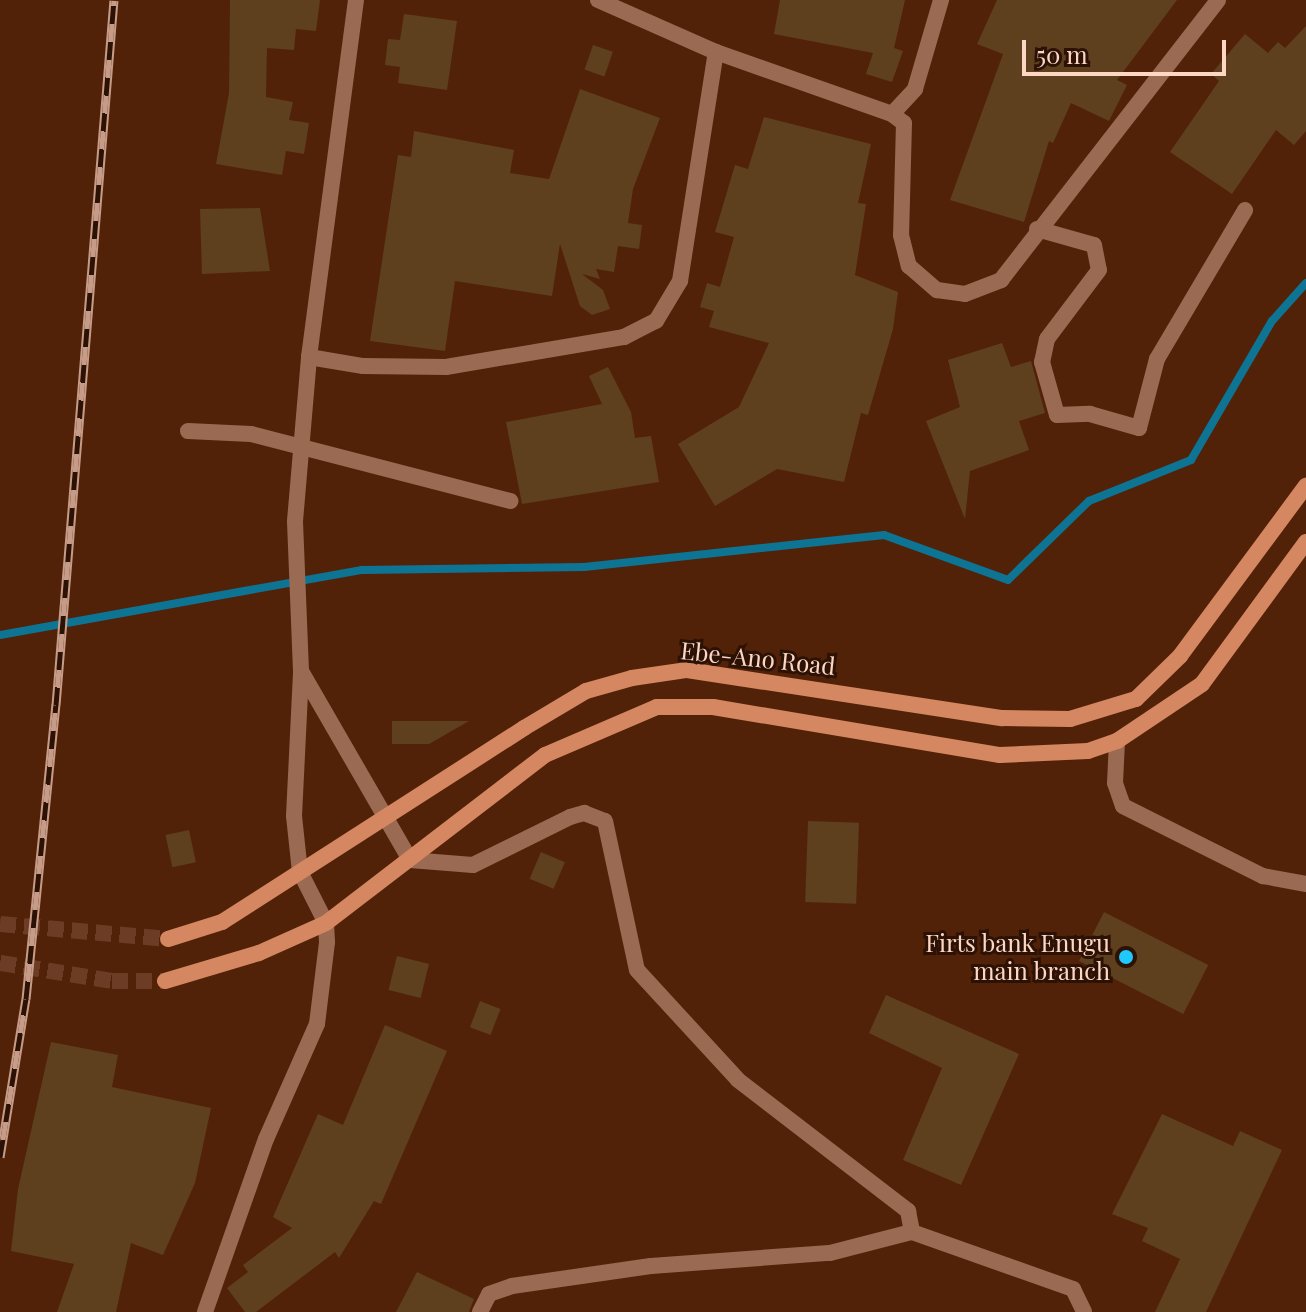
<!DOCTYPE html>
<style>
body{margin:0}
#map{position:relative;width:1306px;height:1312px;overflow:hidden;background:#522208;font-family:"Playfair Display",serif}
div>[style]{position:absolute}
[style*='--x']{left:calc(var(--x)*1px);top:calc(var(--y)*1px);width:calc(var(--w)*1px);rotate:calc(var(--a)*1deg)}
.stream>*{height:8px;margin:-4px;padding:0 4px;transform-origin:4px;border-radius:4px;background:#0e7494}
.building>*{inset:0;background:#5e3f1e;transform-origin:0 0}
.secondary-tunnel>*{height:16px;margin-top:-8px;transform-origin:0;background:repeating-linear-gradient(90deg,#6c3d24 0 16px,transparent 0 24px)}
.minor>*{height:16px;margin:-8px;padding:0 8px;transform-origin:8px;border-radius:8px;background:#9b6a52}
.secondary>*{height:16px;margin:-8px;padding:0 8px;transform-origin:8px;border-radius:8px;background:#d58762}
.rail>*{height:9px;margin-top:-4.5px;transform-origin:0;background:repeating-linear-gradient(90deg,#2c1105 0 18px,#c69c88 0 36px);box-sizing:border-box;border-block:2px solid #c69c88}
.dots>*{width:22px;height:22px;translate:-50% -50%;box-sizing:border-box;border:4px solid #2c1105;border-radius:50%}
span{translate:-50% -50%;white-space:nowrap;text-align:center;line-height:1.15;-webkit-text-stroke:6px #2c1105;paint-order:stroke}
.street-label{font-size:24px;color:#fdd6c4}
.poi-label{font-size:24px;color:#fdd6c4}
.right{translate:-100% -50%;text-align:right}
.scale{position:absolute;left:1022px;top:40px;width:204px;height:36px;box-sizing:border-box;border:4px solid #fdd6c4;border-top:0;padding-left:10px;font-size:24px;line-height:28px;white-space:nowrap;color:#fdd6c4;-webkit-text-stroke:6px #2c1105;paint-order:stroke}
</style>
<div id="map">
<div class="stream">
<div style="--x:0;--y:635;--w:368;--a:-10.2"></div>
<div style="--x:362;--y:570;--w:222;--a:-0.8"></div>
<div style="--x:584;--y:567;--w:302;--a:-6.1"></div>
<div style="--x:884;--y:535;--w:132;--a:19.9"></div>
<div style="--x:1008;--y:580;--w:113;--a:-44.3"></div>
<div style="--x:1089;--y:501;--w:110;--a:-21.9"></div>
<div style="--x:1191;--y:460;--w:161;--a:-59.8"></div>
<div style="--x:1272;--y:321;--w:51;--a:-48.2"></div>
</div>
<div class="building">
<div style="clip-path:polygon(230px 0,320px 0,316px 31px,296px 29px,294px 50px,267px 48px,266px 97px,293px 102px,289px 120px,309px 123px,304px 154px,286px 151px,282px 175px,216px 164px,229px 93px)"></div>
<div style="clip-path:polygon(780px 0,905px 0,894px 48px,903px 51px,892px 82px,866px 74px,873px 53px,774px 34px)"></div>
<div style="clip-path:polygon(997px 0,1177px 0,1117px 80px,1127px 85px,1109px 121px,1071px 103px,1053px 143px,1049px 141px,1024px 222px,950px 200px,1003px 54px,977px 44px)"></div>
<div style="clip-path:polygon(404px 14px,457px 21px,447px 90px,398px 83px,400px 67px,385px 65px,388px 39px,400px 40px)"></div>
<div style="clip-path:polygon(1306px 26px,1306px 131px,1294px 145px,1276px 130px,1232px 194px,1170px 152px,1219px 81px,1211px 74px,1245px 34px,1268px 53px,1278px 42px,1285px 48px)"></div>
<div style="left:593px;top:45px;width:21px;height:26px;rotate:19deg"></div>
<div style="clip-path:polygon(580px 89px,660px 118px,633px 189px,628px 223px,642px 225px,639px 249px,618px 246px,614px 272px,596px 269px,600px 279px,582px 274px,603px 290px,610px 309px,592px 315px,580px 306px,560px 244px,552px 296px,455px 281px,445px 351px,370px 341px,398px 155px,411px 157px,414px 131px,514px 150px,510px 173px,549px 179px)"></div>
<div style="clip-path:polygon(764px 117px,871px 144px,858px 203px,866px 204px,855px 275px,898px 292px,893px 329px,868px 415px,861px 413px,844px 482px,777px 469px,715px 506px,678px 444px,739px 407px,769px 343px,709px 327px,714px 311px,700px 307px,707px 283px,720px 287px,734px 237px,715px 232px,735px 165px,748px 169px)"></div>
<div style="clip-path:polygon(260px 208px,270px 271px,202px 274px,200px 209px)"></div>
<div style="clip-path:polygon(1002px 343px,1011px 367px,1031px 361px,1045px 413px,1019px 421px,1029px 450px,970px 471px,965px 519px,926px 421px,960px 407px,948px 360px)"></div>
<div style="clip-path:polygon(608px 367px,631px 412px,635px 438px,651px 436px,659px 482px,522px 504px,506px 422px,602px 404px,589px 376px)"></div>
<div style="clip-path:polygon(392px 721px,469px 721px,429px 744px,392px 744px)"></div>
<div style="left:808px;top:821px;width:51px;height:81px;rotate:2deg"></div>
<div style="left:189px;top:830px;width:33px;height:24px;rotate:78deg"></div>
<div style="left:541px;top:852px;width:26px;height:29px;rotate:23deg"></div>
<div style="left:1104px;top:912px;width:117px;height:55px;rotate:27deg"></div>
<div style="left:397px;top:956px;width:33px;height:35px;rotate:14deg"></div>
<div style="clip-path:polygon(886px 995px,1019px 1054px,961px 1185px,903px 1160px,942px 1068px,869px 1033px)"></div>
<div style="left:480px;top:1001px;width:22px;height:28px;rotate:21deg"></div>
<div style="clip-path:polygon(385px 1025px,447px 1051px,381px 1204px,374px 1201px,339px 1258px,335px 1252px,256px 1312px,245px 1312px,227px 1288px,248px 1272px,243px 1265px,292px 1228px,273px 1217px,318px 1114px,343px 1125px)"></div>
<div style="clip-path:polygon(51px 1042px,118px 1055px,112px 1087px,211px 1108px,195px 1183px,163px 1255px,131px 1243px,116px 1312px,57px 1312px,74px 1264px,11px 1251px,18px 1189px)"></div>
<div style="clip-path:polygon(1162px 1114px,1233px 1146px,1240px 1131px,1282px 1150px,1206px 1312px,1155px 1312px,1180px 1259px,1142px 1241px,1148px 1228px,1112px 1214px)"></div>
<div style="clip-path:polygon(417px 1272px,474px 1299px,469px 1312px,396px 1312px)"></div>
</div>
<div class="secondary-tunnel">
<div style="--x:0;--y:924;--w:169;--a:5.1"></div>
<div style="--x:0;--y:963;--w:113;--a:9.1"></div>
<div style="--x:112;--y:981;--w:53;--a:0"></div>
</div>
<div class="minor">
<div style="--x:598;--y:0;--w:129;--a:23.8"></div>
<div style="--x:716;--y:52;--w:187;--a:19.4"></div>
<div style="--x:892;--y:114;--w:34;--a:-47"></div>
<div style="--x:915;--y:89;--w:93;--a:-73.7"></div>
<div style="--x:892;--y:114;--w:15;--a:37"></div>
<div style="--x:904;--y:123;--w:112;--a:91.5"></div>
<div style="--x:901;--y:235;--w:32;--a:76"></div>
<div style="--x:909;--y:266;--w:37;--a:41"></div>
<div style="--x:937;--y:290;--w:28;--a:8"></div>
<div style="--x:965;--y:294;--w:39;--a:-21"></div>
<div style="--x:1001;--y:280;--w:354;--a:-52.2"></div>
<div style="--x:1037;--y:229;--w:59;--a:15.7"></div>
<div style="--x:1094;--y:245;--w:25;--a:79"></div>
<div style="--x:1099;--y:270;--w:86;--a:127"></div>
<div style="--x:1047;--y:339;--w:24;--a:102"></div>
<div style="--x:1042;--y:362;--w:55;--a:74.2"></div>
<div style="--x:1057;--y:415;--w:33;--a:-2"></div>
<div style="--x:1090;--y:414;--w:51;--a:15.9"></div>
<div style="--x:1139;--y:428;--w:71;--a:-75.4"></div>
<div style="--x:1157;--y:359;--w:173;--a:-59.4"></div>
<div style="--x:309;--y:357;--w:55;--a:9.5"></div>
<div style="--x:363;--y:366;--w:83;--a:0.7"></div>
<div style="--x:446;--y:367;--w:181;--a:-9.6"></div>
<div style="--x:624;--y:337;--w:36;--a:-27"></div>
<div style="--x:656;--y:321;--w:47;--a:-59"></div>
<div style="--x:680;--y:281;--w:232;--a:-81.1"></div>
<div style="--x:188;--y:431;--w:63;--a:2.7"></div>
<div style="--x:251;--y:434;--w:268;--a:14.5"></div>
<div style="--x:301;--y:671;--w:218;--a:60"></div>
<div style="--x:410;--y:860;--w:63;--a:4.5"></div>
<div style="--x:473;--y:865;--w:108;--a:-26.3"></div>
<div style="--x:570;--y:817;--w:15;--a:-16"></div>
<div style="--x:584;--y:813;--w:22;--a:21"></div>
<div style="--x:605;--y:821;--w:152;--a:77.9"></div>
<div style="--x:637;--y:970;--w:149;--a:47.4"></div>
<div style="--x:738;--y:1080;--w:215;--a:37.6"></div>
<div style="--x:908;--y:1211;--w:21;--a:79"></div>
<div style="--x:1117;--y:741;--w:42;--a:92.7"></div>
<div style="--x:1115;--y:783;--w:24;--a:71"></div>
<div style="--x:1123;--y:806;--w:157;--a:26.6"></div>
<div style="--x:1263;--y:876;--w:44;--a:10.5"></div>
<div style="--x:205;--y:1312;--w:183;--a:-70.6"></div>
<div style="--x:266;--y:1139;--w:126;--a:-66.1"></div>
<div style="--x:317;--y:1024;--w:83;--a:-83"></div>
<div style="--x:327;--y:942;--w:19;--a:-93"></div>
<div style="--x:326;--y:923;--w:57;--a:-117"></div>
<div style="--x:300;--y:872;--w:56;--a:-96.1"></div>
<div style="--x:294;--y:816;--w:145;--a:-87.2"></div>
<div style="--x:301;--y:671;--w:150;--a:-92.3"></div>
<div style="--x:295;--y:521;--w:165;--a:-85.1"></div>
<div style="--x:309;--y:357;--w:360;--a:-82.5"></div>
<div style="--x:480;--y:1312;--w:20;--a:-63"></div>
<div style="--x:489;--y:1294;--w:24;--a:-19"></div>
<div style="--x:512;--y:1286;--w:140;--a:-8.2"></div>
<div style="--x:651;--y:1266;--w:179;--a:-4.2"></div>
<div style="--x:830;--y:1253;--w:85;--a:-14.4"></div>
<div style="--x:912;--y:1232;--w:171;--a:19.5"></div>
<div style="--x:1073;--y:1289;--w:25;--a:64"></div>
</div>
<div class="secondary">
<div style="--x:168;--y:939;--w:57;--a:-17.5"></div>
<div style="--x:222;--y:922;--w:359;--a:-32.7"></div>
<div style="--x:524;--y:728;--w:72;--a:-30.8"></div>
<div style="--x:586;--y:691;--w:48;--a:-15.8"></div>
<div style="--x:632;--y:678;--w:56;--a:-8.3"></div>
<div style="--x:687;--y:670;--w:319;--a:8.7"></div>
<div style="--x:1002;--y:718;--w:68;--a:0.8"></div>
<div style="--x:1070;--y:719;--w:69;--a:-16.9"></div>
<div style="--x:1136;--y:699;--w:62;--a:-44.3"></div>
<div style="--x:1180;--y:656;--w:212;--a:-53.5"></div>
<div style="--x:165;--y:981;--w:98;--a:-16.6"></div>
<div style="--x:259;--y:953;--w:73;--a:-24.1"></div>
<div style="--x:326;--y:923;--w:276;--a:-37.5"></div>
<div style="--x:545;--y:755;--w:122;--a:-23.2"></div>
<div style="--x:657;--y:707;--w:56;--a:0"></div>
<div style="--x:713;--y:707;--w:291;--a:9.5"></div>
<div style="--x:1000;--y:755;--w:88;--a:-2.6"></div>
<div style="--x:1088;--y:751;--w:31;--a:-19"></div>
<div style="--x:1117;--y:741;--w:102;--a:-33.8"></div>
<div style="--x:1202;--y:684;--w:176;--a:-53.8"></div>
</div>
<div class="rail">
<div style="--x:0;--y:1157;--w:160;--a:-80.7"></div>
<div style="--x:26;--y:999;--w:296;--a:-84.2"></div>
<div style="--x:56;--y:705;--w:707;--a:-85.3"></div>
</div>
<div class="dots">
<div style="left:1126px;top:957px;background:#20c9fd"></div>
</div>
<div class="street-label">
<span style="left:758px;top:658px;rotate:6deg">Ebe-Ano Road</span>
</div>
<div class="poi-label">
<span class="right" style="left:1110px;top:957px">Firts bank Enugu<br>main branch</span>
</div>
<div class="scale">50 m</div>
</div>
